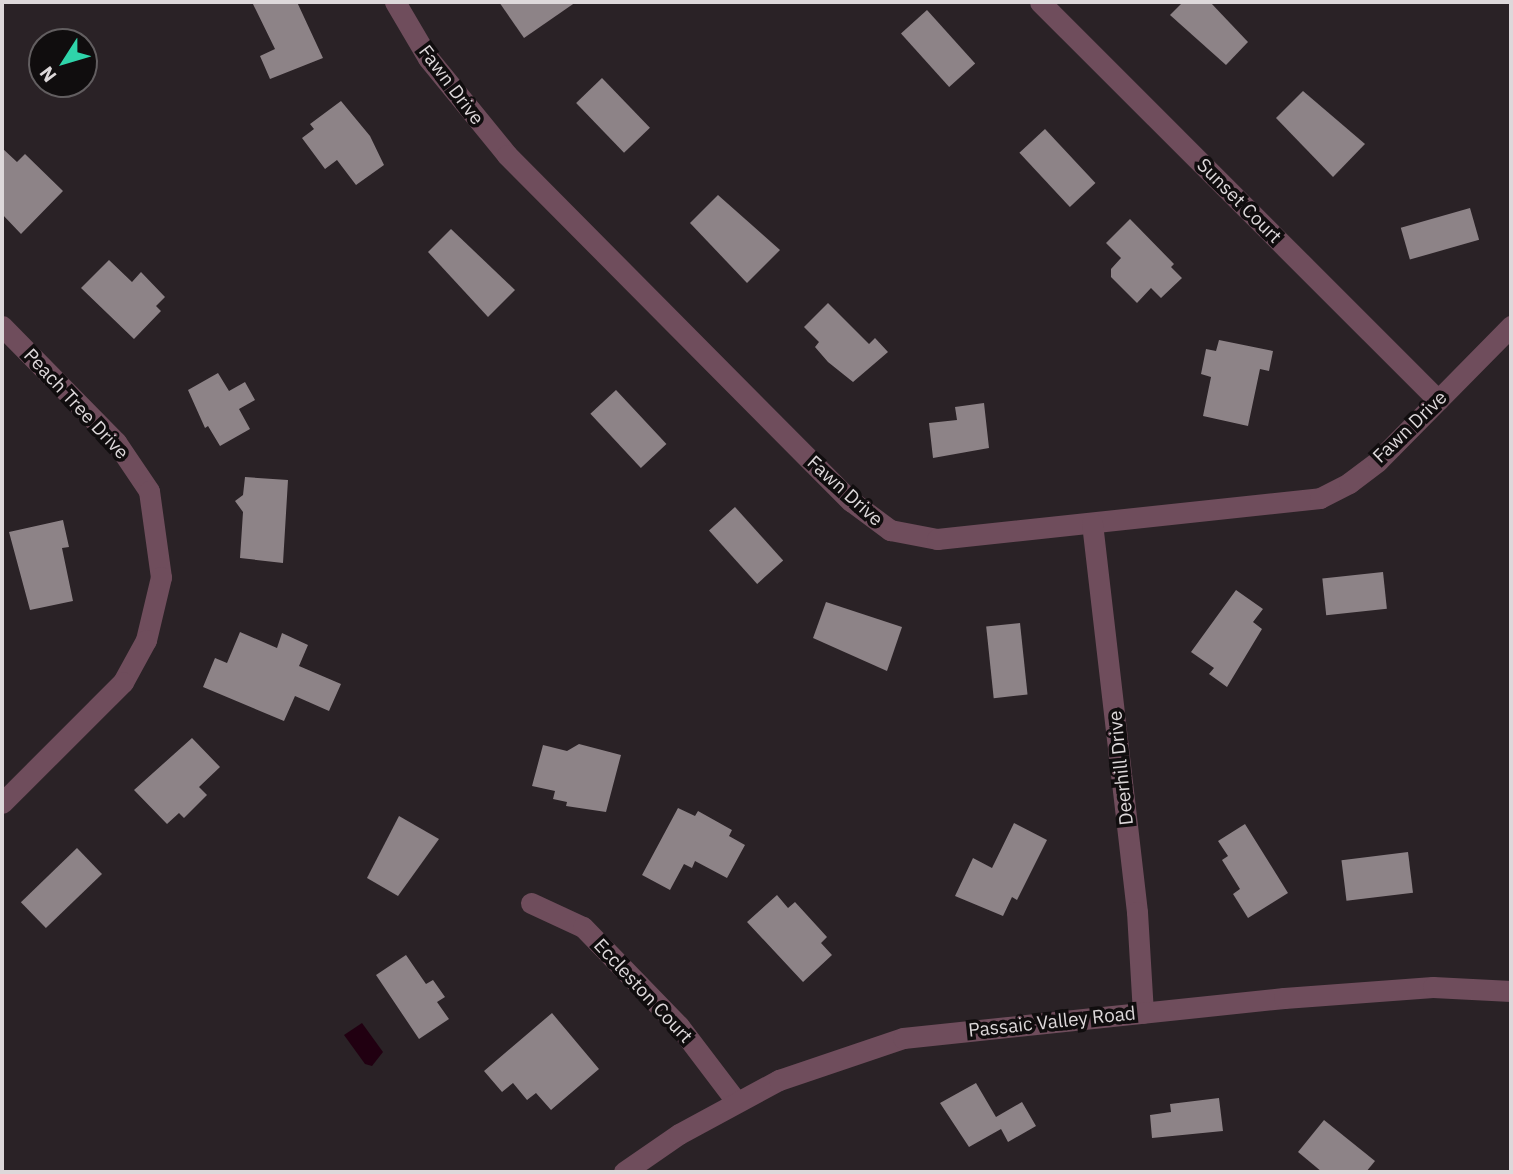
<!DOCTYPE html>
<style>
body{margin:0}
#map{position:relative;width:1513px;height:1174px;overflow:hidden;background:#2a2226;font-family:"IBM Plex Sans",sans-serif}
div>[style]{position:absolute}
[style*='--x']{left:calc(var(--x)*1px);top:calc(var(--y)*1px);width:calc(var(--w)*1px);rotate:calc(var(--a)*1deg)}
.water>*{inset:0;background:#210011}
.building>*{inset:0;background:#8d8387;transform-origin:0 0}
.street>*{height:21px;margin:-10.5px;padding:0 10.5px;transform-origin:10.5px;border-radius:10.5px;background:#6f4d5c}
span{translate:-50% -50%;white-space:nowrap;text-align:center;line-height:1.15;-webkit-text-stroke:7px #100d0e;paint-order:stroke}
.street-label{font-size:19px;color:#ddd8da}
.frame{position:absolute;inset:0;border:4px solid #ddd8da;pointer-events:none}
.north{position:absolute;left:28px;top:28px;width:70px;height:70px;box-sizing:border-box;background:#100d0e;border:2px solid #625e60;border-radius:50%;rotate:233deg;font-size:19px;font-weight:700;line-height:28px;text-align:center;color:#ddd8da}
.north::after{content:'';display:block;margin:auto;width:24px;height:32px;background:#2fd4aa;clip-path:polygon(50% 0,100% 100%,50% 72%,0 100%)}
</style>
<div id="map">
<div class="water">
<div style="clip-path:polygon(362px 1023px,383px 1052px,372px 1066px,365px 1064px,344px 1035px)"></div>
</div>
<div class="building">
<div style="clip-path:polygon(252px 2px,297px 2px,323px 58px,270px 79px,260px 56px,275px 49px)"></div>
<div style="clip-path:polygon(499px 2px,576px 2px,524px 38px)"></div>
<div style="clip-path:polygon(1183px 2px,1210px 2px,1248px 42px,1226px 65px,1170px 15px)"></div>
<div style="left:927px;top:10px;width:72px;height:35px;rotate:48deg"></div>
<div style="left:602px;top:78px;width:69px;height:36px;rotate:46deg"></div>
<div style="clip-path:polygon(1303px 91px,1365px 144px,1333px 177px,1276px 118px)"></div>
<div style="clip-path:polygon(341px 101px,370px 136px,384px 165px,356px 185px,337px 160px,325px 169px,302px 138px,314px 129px,310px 124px)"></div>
<div style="left:1045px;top:129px;width:74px;height:35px;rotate:47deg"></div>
<div style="clip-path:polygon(2px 148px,17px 162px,25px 154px,63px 191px,21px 234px,2px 214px)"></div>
<div style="clip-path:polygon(718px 195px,780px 250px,747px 283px,690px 223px)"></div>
<div style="left:1470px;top:208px;width:33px;height:72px;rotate:74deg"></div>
<div style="clip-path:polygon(1130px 219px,1174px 264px,1171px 267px,1182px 278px,1161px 298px,1151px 288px,1137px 303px,1111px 277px,1111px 269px,1121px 258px,1106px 243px)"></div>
<div style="clip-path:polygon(451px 229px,515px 290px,488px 317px,428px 252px)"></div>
<div style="clip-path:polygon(109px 260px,132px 282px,141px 272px,165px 297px,156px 306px,161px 311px,134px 339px,81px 288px)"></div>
<div style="clip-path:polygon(828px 303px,869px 344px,875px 338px,888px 352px,853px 382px,828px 362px,815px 347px,819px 342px,804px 327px)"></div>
<div style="clip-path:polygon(1219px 340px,1273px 351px,1269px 371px,1260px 369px,1248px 426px,1203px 416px,1211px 377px,1201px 374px,1206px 349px,1216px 351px)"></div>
<div style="clip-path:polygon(218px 373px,229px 391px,245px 382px,255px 400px,239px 409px,250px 429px,220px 446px,208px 426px,205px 428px,188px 390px)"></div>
<div style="left:616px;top:390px;width:74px;height:35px;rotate:47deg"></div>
<div style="clip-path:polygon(984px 403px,989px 448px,933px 458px,929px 423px,957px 420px,955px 407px)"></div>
<div style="clip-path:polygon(245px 477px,288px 480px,283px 563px,240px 558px,243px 512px,235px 501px,243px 495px)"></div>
<div style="left:735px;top:507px;width:72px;height:35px;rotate:48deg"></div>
<div style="clip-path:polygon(63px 520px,69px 547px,62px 548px,73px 601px,30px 610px,9px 532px)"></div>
<div style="left:1383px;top:572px;width:37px;height:61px;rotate:84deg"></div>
<div style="clip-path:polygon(1236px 590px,1263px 609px,1253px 622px,1262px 629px,1227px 687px,1209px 674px,1214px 668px,1191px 652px)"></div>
<div style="clip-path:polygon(826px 602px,902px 627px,887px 671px,813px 638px)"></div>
<div style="left:1020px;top:623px;width:72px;height:34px;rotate:84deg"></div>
<div style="clip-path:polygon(240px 632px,277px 648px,282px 633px,308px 645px,299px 666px,341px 684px,329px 711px,295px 696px,284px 721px,203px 687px,215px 658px,227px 663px)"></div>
<div style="clip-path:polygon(192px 738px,220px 767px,199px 787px,207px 795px,184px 818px,179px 813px,167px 824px,134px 790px)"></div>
<div style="clip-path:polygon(579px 744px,621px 755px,606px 812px,566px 806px,567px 802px,553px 799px,555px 791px,532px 786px,543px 745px,567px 751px)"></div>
<div style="clip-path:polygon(678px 808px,695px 816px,698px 811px,732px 830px,729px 836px,745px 845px,727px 878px,695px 861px,692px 868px,684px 864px,670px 890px,642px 875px)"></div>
<div style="clip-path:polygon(399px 816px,439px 839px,398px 896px,367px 878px)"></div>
<div style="clip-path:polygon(1014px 823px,1047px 840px,1017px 900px,1012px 897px,1003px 916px,955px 896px,973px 858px,992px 868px)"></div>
<div style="clip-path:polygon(1245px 824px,1288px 893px,1248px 918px,1233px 894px,1240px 889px,1222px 860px,1228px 856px,1218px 841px)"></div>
<div style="left:77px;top:848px;width:36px;height:78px;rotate:46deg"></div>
<div style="left:1408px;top:852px;width:41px;height:67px;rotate:83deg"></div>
<div style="clip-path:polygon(777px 895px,788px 908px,795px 902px,827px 937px,821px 943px,832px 955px,803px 982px,747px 922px)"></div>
<div style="clip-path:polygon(406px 955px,426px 984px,433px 980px,445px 997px,437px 1002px,449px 1019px,419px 1039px,376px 975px)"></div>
<div style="clip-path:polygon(552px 1013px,599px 1069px,551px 1110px,536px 1093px,527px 1100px,513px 1083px,502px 1092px,484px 1071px)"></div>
<div style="clip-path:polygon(976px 1083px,996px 1117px,1022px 1102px,1036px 1126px,1008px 1142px,1001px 1129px,969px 1147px,940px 1103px)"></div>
<div style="clip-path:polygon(1219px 1098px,1223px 1131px,1152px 1138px,1150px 1115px,1171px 1112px,1170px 1104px)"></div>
<div style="clip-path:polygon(1324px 1120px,1375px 1161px,1366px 1172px,1322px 1172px,1298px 1152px)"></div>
</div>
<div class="street">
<div style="--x:395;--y:2;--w:65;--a:59.5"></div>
<div style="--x:428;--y:58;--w:125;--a:50.8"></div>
<div style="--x:507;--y:155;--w:488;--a:45.2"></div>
<div style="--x:851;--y:501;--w:49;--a:36.6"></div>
<div style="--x:890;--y:530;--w:48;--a:10.8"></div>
<div style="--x:937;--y:539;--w:385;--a:-6.1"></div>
<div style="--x:1320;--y:498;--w:33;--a:-27"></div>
<div style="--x:1349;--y:483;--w:36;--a:-37"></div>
<div style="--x:1378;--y:461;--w:190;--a:-45.4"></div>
<div style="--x:1040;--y:2;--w:563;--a:45"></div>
<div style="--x:2;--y:326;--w:163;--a:45.5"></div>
<div style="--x:116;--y:442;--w:59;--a:56"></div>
<div style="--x:149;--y:491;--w:87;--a:82.1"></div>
<div style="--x:161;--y:577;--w:65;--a:103.4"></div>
<div style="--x:146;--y:640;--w:48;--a:118.7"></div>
<div style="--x:123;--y:682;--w:171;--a:135"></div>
<div style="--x:1092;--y:523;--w:392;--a:83.4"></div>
<div style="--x:1137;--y:912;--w:101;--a:86.6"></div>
<div style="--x:531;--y:903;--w:57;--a:24.8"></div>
<div style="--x:583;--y:927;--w:138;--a:45.9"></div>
<div style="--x:679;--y:1026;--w:94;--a:52.8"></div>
<div style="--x:624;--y:1172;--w:67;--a:-34.6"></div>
<div style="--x:679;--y:1134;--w:114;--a:-28.4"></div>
<div style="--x:779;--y:1080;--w:131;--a:-18.7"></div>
<div style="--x:903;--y:1038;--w:383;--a:-6"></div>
<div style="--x:1284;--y:998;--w:149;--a:-4.2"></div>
<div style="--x:1433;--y:987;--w:78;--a:2.9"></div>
</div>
<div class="street-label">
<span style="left:451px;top:85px;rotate:53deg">Fawn Drive</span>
<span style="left:1239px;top:201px;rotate:45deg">Sunset Court</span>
<span style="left:76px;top:404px;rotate:47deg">Peach Tree Drive</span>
<span style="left:1410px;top:427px;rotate:-44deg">Fawn Drive</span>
<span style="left:845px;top:491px;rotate:42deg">Fawn Drive</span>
<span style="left:1121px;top:768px;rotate:-96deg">Deerhill Drive</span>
<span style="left:643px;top:991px;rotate:47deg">Eccleston Court</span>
<span style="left:1052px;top:1022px;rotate:-6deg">Passaic Valley Road</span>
</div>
<div class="frame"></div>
<div class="north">N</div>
</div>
